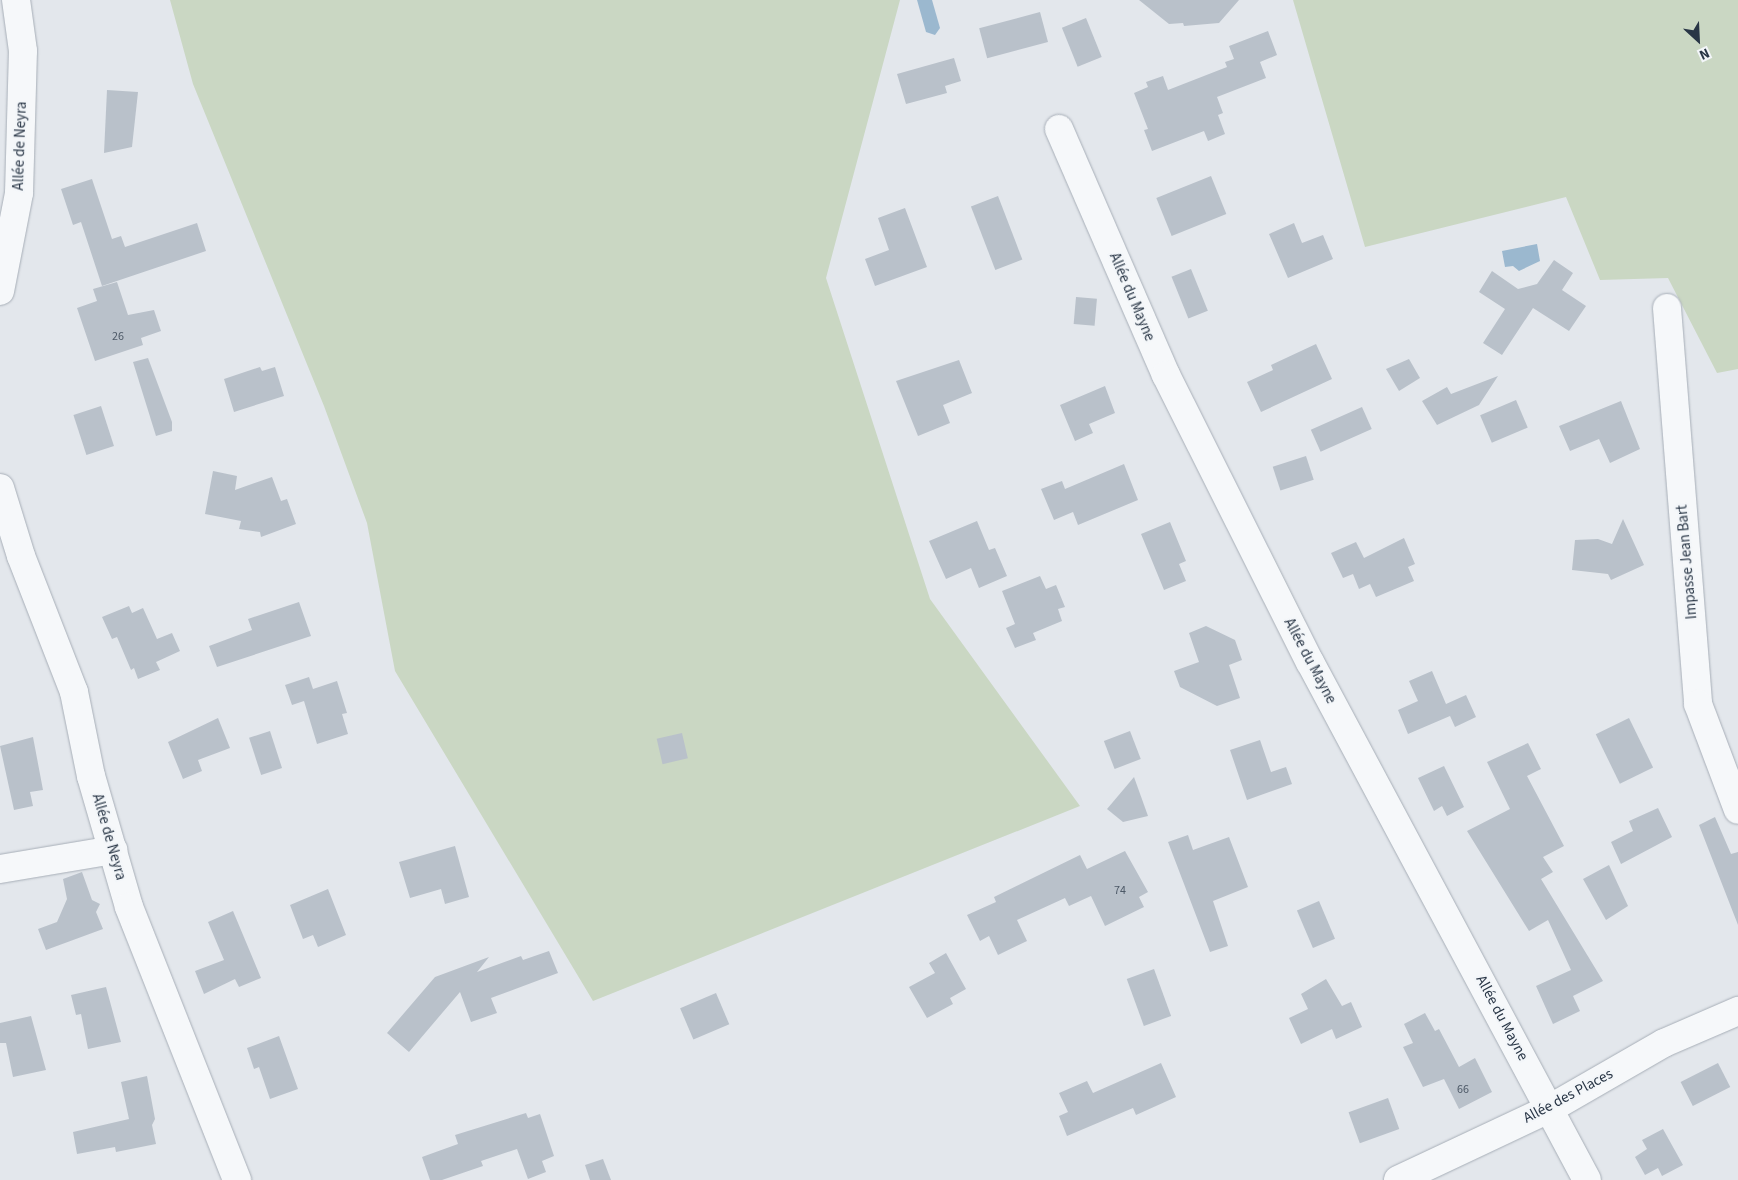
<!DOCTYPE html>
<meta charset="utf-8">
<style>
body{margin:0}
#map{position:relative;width:1738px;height:1180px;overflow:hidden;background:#e3e7ec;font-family:"Source Sans 3",sans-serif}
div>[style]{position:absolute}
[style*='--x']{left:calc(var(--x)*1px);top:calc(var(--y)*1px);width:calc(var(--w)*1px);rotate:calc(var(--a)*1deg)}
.green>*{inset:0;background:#cad7c3}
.water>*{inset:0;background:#9bb8cf}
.building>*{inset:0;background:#b9c1ca;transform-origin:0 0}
.roads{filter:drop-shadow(0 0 1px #a7aeb7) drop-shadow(0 0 1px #a7aeb7)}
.minor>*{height:28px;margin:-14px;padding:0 14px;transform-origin:14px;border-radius:14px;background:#f6f8fa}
span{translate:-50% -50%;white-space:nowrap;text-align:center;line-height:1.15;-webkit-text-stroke:4px #f3f6f9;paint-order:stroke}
.number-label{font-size:12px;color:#4d5967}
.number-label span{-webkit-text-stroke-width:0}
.street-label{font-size:15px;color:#293646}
.north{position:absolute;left:1673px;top:15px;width:50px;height:50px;-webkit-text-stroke:4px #f3f6f9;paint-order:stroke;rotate:155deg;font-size:14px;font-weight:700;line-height:20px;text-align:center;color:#293646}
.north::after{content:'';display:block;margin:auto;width:18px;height:22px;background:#293646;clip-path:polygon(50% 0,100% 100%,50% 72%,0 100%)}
</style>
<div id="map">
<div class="green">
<div style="clip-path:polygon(170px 0,900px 0,826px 278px,930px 599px,1080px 806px,593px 1001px,395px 671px,367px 523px,324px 406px,193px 84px)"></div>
<div style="clip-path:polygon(1293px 0,1738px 0,1738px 369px,1717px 373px,1668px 278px,1600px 280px,1566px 197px,1365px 247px)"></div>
</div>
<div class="water">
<div style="clip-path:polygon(917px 0,932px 0,940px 28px,935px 35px,926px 32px)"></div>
<div style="clip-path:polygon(1537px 244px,1540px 261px,1519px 271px,1513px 266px,1505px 267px,1502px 251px)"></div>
</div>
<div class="building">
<div style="clip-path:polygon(1139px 0,1239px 0,1219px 23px,1184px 26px,1183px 23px,1169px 24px)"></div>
<div style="left:1040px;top:12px;width:31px;height:63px;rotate:75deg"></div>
<div style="left:1086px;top:18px;width:42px;height:26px;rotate:68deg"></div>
<div style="clip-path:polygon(1268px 31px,1277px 55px,1260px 62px,1266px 78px,1217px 97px,1223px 113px,1218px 115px,1225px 134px,1208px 141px,1204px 131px,1152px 151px,1144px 130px,1148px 129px,1134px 93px,1148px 87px,1146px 82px,1163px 76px,1168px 90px,1227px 67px,1225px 62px,1234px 59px,1229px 46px)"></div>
<div style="clip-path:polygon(954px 58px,961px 81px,945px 86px,947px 93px,906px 104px,897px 74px)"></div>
<div style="clip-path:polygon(107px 90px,138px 92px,132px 147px,104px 153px)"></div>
<div style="left:1211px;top:176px;width:41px;height:59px;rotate:68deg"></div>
<div style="clip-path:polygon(92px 179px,112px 239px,121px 236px,125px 247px,197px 223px,206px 251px,102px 286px,81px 222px,73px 225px,61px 189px)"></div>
<div style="left:998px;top:196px;width:68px;height:29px;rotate:69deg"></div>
<div style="clip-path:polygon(905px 208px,927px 267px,875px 286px,865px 259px,889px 250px,878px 218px)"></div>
<div style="clip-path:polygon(1294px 223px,1302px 243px,1323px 235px,1333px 259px,1288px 278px,1269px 234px)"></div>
<div style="clip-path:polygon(1554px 260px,1573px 273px,1562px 290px,1586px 306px,1569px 331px,1533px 308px,1502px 355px,1483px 343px,1505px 309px,1479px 292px,1492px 271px,1518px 289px,1537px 284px)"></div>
<div style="left:1191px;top:269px;width:45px;height:21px;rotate:68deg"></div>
<div style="clip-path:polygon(117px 282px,128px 315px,154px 310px,161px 331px,141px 338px,143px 345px,95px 361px,77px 308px,97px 301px,93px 289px)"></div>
<div style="left:1076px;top:297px;width:21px;height:27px;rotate:5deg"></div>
<div style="clip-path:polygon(1316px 344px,1332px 379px,1261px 412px,1247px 382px,1273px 370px,1271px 365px)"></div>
<div style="clip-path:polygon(148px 358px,172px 422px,172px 431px,156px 436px,133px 362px)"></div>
<div style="clip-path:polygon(1409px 359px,1420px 378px,1399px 391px,1386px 369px)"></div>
<div style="clip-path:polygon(959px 360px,972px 393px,943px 405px,950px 423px,918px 436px,896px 381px)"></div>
<div style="clip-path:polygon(260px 367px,262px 371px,275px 367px,284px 396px,234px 412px,224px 379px)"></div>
<div style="clip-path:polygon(1498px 376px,1479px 405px,1437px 425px,1422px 401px,1447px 387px,1451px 394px)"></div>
<div style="clip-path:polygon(1105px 386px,1115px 413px,1089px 424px,1093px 433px,1075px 441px,1060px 405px)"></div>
<div style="left:1516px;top:400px;width:30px;height:39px;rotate:67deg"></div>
<div style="clip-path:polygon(1621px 401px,1640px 449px,1610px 463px,1599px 439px,1570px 451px,1559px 426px)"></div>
<div style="left:101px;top:406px;width:42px;height:29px;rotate:72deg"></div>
<div style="left:1362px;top:407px;width:24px;height:56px;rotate:66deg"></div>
<div style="left:1306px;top:456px;width:25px;height:35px;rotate:72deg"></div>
<div style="clip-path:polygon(1124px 464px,1138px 500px,1078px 525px,1073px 512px,1054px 520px,1041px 489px,1062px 481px,1065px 489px)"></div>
<div style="clip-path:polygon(213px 471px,237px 476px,235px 490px,272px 477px,281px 501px,287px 499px,296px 524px,261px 537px,260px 532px,239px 529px,241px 521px,205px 514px)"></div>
<div style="clip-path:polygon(1623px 519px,1644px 565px,1611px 580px,1608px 574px,1572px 570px,1575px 540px,1598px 539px,1612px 544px)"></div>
<div style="clip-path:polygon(977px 521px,989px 550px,995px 548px,1007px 576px,979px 588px,971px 568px,946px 579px,929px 541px)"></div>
<div style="clip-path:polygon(1170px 522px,1186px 561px,1179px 564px,1186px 581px,1164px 590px,1141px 534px)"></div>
<div style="clip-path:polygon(1404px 538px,1415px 564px,1408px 567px,1414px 581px,1376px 597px,1370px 584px,1359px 589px,1353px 574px,1343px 578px,1331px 553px,1356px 542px,1364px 558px)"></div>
<div style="clip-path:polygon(1040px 576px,1046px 589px,1056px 585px,1065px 607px,1058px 609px,1062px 621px,1033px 633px,1036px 640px,1015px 648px,1006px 628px,1015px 624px,1002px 591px)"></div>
<div style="clip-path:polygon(299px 602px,311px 636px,217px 667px,209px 646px,252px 630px,248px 619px)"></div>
<div style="clip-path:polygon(129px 606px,132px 613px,143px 608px,157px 639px,172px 633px,180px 651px,156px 662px,160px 670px,138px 679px,134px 668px,131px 670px,117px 637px,112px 639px,102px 617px)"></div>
<div style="clip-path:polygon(1206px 626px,1235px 640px,1242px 660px,1229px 665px,1240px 698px,1217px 706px,1180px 687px,1174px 671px,1199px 662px,1189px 633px)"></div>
<div style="clip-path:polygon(1432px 671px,1446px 704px,1466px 695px,1476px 717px,1455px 727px,1450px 716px,1408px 734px,1398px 710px,1418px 701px,1409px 681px)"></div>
<div style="clip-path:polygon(309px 677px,313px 689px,337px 681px,347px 713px,342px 714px,348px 734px,317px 744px,304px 701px,292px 705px,285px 685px)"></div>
<div style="clip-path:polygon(218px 718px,230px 748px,198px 760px,202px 771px,183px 779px,168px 742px)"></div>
<div style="left:1629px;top:718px;width:55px;height:37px;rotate:64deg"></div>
<div style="left:270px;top:731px;width:39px;height:22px;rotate:72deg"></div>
<div style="left:1130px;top:731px;width:30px;height:28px;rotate:69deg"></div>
<div style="left:682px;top:733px;width:26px;height:26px;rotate:77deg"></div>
<div style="clip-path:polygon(33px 737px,43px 790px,30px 792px,33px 806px,14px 810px,0 746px)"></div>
<div style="clip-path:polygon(1260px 740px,1271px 772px,1286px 767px,1292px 784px,1247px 800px,1230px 750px)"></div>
<div style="clip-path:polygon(1528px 743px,1541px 769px,1527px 776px,1564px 846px,1543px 857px,1553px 872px,1541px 879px,1603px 981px,1573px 996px,1580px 1011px,1553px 1024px,1536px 986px,1571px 970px,1548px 920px,1529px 931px,1467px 831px,1510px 809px,1487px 762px)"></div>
<div style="clip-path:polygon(1444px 766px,1464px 807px,1447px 816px,1442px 806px,1434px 811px,1418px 778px)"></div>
<div style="clip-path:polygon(1134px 777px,1148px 816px,1123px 822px,1107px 809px)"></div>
<div style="clip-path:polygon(1658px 808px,1672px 837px,1621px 864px,1611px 842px,1633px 831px,1629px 821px)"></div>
<div style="clip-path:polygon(1715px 817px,1731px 854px,1738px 852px,1738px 925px,1699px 825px)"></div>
<div style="clip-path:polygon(1188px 835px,1193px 850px,1229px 837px,1248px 887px,1213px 901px,1228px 946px,1210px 952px,1168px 842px)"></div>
<div style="clip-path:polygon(455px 846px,469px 897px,445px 904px,441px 889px,410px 898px,399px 862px)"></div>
<div style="clip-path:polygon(1125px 851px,1148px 892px,1139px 897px,1144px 907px,1105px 926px,1091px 896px,1069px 906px,1065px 898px,1017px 920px,1027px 941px,998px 955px,989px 936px,980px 941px,967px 915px,996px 902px,994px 897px,1080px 855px,1087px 869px)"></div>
<div style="clip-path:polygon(1609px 865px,1628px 906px,1606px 920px,1583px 879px)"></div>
<div style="clip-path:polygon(82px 872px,92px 900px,100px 904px,96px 912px,103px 929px,46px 950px,38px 929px,57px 922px,67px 899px,63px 879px)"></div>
<div style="clip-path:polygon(328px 889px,346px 935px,318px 947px,313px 935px,303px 939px,290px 905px)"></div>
<div style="left:1319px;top:901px;width:41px;height:24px;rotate:67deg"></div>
<div style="clip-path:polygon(233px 911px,261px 978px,239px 987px,235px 979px,204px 994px,195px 971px,224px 960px,208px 922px)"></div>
<div style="clip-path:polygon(549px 951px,558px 973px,491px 998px,497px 1013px,471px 1022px,460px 992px,409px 1052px,387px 1033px,435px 977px,489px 957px,477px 972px,521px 956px,523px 960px)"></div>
<div style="clip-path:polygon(946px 953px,966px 989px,950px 998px,953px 1004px,927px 1018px,909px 987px,935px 973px,929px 963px)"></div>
<div style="left:1154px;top:969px;width:50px;height:29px;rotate:70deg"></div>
<div style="clip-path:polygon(1326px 979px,1342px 1006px,1351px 1002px,1362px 1027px,1336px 1039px,1332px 1029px,1301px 1044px,1289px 1018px,1308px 1009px,1301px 994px)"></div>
<div style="clip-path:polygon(106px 987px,121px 1042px,88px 1049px,81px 1014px,76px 1015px,71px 995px)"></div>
<div style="left:716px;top:993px;width:34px;height:39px;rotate:67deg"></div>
<div style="clip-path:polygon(1425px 1013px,1435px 1031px,1439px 1029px,1459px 1067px,1475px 1058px,1492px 1092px,1459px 1109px,1444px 1079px,1423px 1087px,1403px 1047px,1413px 1043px,1404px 1024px)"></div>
<div style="clip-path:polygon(31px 1016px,46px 1070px,13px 1077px,6px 1043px,0 1043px,0 1023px)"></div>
<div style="clip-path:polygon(279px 1036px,298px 1089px,270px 1099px,259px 1067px,254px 1069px,247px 1048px)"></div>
<div style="clip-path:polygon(1161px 1063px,1176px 1097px,1136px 1115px,1133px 1108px,1067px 1136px,1059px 1116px,1068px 1112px,1059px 1093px,1087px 1081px,1093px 1093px)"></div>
<div style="left:1718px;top:1063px;width:27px;height:42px;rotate:63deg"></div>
<div style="clip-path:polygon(147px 1076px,155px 1119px,152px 1125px,156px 1144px,116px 1152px,115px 1147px,77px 1154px,73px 1132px,129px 1119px,121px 1082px)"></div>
<div style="left:1388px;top:1098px;width:33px;height:42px;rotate:70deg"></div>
<div style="clip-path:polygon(526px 1113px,528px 1118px,540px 1114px,554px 1156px,542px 1161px,546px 1172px,528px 1179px,517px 1149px,481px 1161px,483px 1166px,442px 1180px,430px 1180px,422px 1157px,458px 1144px,455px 1135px)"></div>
<div style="clip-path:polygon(1663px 1129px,1683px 1165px,1662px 1176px,1658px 1168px,1645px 1175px,1635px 1157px,1647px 1149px,1642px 1140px)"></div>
<div style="clip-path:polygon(603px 1159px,611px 1180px,590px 1180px,585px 1165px)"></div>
</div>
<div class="roads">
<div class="minor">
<div style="--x:1059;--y:129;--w:268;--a:66.5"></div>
<div style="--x:1166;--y:375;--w:321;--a:63.4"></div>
<div style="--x:1310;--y:662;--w:587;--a:61.86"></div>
<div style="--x:0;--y:291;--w:100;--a:-79"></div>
<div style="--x:19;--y:193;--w:142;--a:-88.4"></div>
<div style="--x:23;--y:51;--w:51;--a:-97.8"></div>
<div style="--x:1667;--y:308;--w:397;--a:85.5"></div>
<div style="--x:1698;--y:704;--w:113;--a:69.3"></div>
<div style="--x:0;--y:488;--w:71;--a:72.8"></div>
<div style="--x:21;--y:556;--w:146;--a:68.7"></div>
<div style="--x:74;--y:692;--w:86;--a:78.6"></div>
<div style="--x:91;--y:776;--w:136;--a:73.8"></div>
<div style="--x:129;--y:907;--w:294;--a:68.4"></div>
<div style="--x:0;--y:869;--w:115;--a:-9.5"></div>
<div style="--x:1398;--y:1180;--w:169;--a:-25.2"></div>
<div style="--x:1551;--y:1108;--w:130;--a:-29.9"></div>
<div style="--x:1664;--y:1043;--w:81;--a:-23.4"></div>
</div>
</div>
<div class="number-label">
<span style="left:118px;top:337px">26</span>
<span style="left:1120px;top:891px">74</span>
<span style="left:1463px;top:1090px">66</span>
</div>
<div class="street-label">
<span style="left:20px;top:146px;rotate:-88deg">Allée de Neyra</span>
<span style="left:1132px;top:297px;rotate:67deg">Allée du Mayne</span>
<span style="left:1687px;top:562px;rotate:-95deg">Impasse Jean Bart</span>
<span style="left:1310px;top:661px;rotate:62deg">Allée du Mayne</span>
<span style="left:109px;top:837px;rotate:74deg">Allée de Neyra</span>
<span style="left:1502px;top:1018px;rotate:62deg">Allée du Mayne</span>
<span style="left:1568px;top:1096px;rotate:-28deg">Allée des Places</span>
</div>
<div class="north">N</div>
</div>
